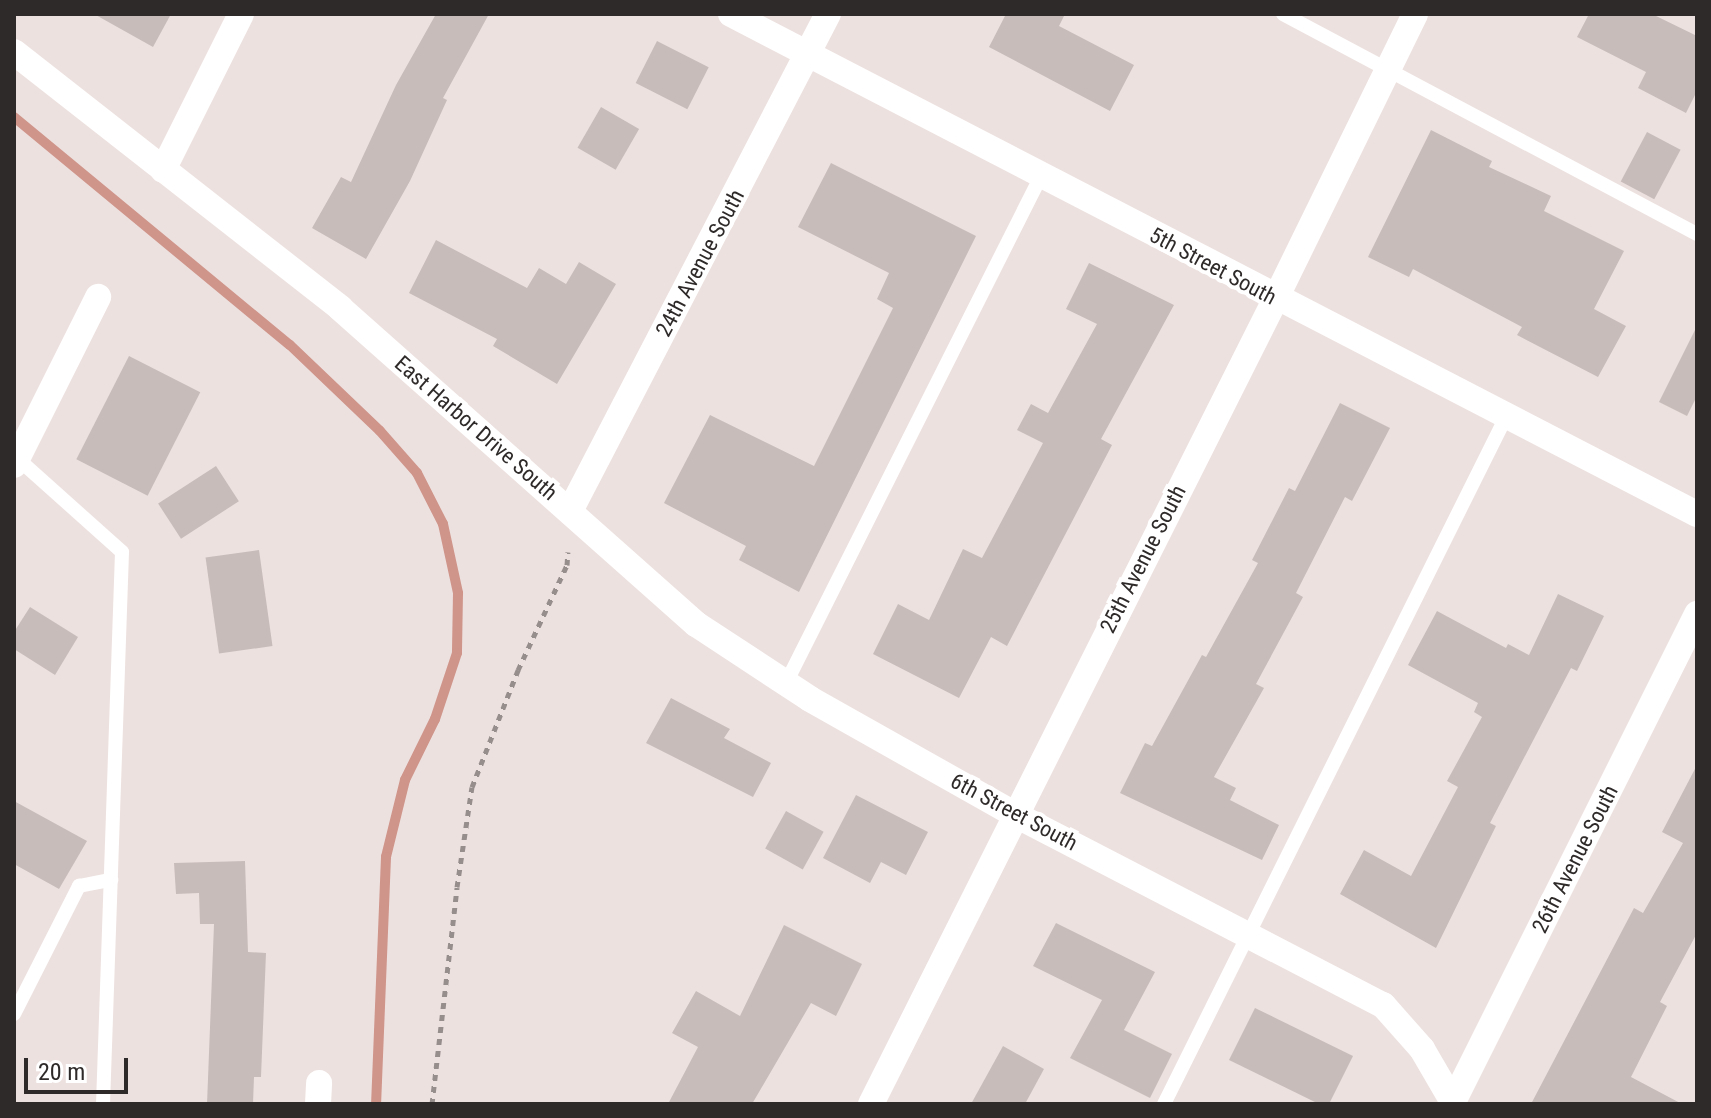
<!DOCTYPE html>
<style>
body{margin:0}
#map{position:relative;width:1711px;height:1118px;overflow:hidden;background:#ede1df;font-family:"Roboto Condensed",sans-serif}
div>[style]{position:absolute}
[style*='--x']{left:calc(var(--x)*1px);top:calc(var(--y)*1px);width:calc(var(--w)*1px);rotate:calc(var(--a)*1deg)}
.stream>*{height:10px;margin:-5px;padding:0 5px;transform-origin:5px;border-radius:5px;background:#cf948a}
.building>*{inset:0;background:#c8bcba;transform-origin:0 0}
.path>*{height:5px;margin-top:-2.5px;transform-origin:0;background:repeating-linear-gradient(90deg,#968e8d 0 6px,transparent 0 12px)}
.lane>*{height:14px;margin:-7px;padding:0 7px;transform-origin:7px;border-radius:7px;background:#fff}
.street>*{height:26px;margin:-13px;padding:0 13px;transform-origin:13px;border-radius:13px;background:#fff}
span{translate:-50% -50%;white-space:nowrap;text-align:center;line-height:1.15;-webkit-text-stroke:8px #fff;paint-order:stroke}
.street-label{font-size:22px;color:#2f2a2a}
.frame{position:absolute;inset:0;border:16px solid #2f2a2a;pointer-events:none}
.scale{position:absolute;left:24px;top:1058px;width:104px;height:36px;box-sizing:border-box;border:4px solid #2f2a2a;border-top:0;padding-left:10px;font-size:24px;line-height:28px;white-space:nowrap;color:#2f2a2a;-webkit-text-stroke:6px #fff;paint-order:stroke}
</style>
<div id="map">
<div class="stream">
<div style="--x:14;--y:117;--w:358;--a:39.6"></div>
<div style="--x:290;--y:345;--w:124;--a:43.7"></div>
<div style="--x:380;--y:431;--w:56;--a:48.6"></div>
<div style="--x:417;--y:473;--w:57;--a:63"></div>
<div style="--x:443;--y:524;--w:71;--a:77.7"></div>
<div style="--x:458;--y:593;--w:60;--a:91"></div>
<div style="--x:457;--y:653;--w:70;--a:108.4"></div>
<div style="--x:435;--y:719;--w:68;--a:116.2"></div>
<div style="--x:405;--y:780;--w:79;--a:103.9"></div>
<div style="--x:386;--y:857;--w:247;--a:92.3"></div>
</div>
<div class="building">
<div style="clip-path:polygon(94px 14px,171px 14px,153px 47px)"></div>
<div style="clip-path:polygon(436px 14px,489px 14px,443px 98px,447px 100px,410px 181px,366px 259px,312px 228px,341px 177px,351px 182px,396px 85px)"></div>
<div style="clip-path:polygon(1006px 14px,1065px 14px,1059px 26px,1134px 65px,1110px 111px,989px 47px)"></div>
<div style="clip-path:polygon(1589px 14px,1652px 14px,1697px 36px,1697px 91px,1686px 113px,1638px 88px,1646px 72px,1577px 37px)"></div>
<div style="left:657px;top:41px;width:58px;height:47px;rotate:27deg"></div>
<div style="left:601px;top:107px;width:44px;height:47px;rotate:30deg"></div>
<div style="clip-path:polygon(1431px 130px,1492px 161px,1489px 167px,1551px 196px,1544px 211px,1624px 251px,1594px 309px,1626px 326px,1598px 377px,1517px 335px,1522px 327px,1413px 269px,1409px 277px,1368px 257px)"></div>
<div style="left:1647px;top:132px;width:38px;height:56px;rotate:28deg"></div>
<div style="clip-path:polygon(831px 163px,976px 236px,799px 592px,739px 560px,746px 546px,664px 503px,710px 415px,814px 466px,893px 308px,877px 299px,889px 273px,798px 227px)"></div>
<div style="clip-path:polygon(436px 240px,527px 288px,539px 268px,566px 284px,579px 262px,616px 284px,557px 384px,493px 346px,497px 339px,409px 293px)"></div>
<div style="clip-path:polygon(1089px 263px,1174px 305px,1101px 439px,1112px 445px,1007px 646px,991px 637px,959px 698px,873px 654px,898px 604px,929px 620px,963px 549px,982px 558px,1043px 443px,1017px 430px,1031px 404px,1048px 413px,1097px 324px,1066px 309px)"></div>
<div style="clip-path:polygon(1697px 326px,1697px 396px,1687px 416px,1659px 402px)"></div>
<div style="left:129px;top:356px;width:80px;height:116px;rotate:27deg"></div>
<div style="clip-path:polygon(1340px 403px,1390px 428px,1352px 501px,1345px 497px,1296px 593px,1303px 597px,1256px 684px,1264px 688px,1214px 777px,1236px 788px,1230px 800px,1279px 825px,1262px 860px,1120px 793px,1145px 743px,1152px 746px,1202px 655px,1206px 657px,1258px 563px,1252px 560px,1289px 488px,1295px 491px)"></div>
<div style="left:216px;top:466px;width:42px;height:69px;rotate:57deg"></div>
<div style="left:259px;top:550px;width:97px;height:54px;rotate:82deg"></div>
<div style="clip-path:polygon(1558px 594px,1604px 616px,1577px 671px,1571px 668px,1490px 823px,1496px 826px,1436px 948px,1340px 894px,1364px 850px,1411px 876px,1458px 787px,1447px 781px,1482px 717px,1474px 712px,1478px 703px,1408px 665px,1437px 611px,1506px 648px,1508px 644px,1529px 655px)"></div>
<div style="clip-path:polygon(30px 607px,78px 637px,55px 675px,14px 649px,14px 632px)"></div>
<div style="clip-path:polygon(671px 698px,730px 729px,724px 738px,771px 763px,753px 797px,646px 743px)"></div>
<div style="clip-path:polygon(1697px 765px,1697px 933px,1660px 1002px,1667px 1006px,1631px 1077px,1682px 1104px,1531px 1104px,1634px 908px,1643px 913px,1683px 843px,1662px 832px)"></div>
<div style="clip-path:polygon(856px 795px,928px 832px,906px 875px,881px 862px,870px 883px,823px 858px)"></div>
<div style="clip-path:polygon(14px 801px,87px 841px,59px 889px,14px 864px)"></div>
<div style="left:786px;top:811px;width:43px;height:43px;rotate:29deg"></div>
<div style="clip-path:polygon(245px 861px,248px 952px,266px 953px,261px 1077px,254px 1077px,253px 1104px,207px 1104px,214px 924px,200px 924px,199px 893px,176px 894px,174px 863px)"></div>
<div style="clip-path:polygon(1056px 923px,1155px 972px,1124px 1030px,1172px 1054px,1150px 1098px,1070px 1058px,1102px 1000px,1033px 966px)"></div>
<div style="clip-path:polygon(784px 925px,862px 964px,836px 1016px,811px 1003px,752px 1104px,668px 1104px,698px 1047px,672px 1033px,696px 991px,740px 1016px)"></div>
<div style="clip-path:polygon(1255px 1008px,1353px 1056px,1329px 1104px,1319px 1104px,1229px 1060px)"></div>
<div style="clip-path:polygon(1003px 1046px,1044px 1069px,1025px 1104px,971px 1104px)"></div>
</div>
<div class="path">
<div style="--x:432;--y:1104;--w:218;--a:-83.4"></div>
<div style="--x:457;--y:887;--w:101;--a:-81.5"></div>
<div style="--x:472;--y:787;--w:126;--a:-68.5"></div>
<div style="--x:518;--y:670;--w:116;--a:-65"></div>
<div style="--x:567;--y:565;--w:13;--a:-86"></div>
</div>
<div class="lane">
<div style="--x:1283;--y:14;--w:469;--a:28"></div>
<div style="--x:17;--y:458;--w:141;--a:41.8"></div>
<div style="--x:122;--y:552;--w:552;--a:91.97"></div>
<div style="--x:786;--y:683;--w:568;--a:-63.3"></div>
<div style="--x:14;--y:1014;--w:144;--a:-63.1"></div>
<div style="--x:79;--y:886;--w:33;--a:-11"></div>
<div style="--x:1164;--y:1104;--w:767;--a:-63.54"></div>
</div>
<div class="street">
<div style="--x:731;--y:14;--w:1088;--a:27.37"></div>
<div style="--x:14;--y:52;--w:415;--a:38.1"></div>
<div style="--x:340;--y:308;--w:476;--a:41.6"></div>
<div style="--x:696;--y:624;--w:136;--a:33.3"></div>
<div style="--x:810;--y:699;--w:234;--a:29.4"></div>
<div style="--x:1014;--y:814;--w:416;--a:27.4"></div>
<div style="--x:1383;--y:1005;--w:59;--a:48.4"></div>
<div style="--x:1422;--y:1049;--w:64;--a:59.8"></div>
<div style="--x:163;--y:170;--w:174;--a:-63.4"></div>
<div style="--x:14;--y:465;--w:188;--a:-63.4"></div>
<div style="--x:570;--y:511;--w:560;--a:-62.57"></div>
<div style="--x:318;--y:1104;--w:21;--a:-87"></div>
<div style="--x:871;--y:1104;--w:902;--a:-63.32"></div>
<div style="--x:1276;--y:298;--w:316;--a:-63.9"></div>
<div style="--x:1452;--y:1104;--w:548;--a:-63.43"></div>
</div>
<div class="street-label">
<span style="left:700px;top:263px;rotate:-62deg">24th Avenue South</span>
<span style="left:1213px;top:266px;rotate:28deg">5th Street South</span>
<span style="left:476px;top:428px;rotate:41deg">East Harbor Drive South</span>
<span style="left:1143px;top:559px;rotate:-63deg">25th Avenue South</span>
<span style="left:1014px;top:812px;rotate:28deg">6th Street South</span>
<span style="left:1575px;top:859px;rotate:-63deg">26th Avenue South</span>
</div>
<div class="frame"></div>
<div class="scale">20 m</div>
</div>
